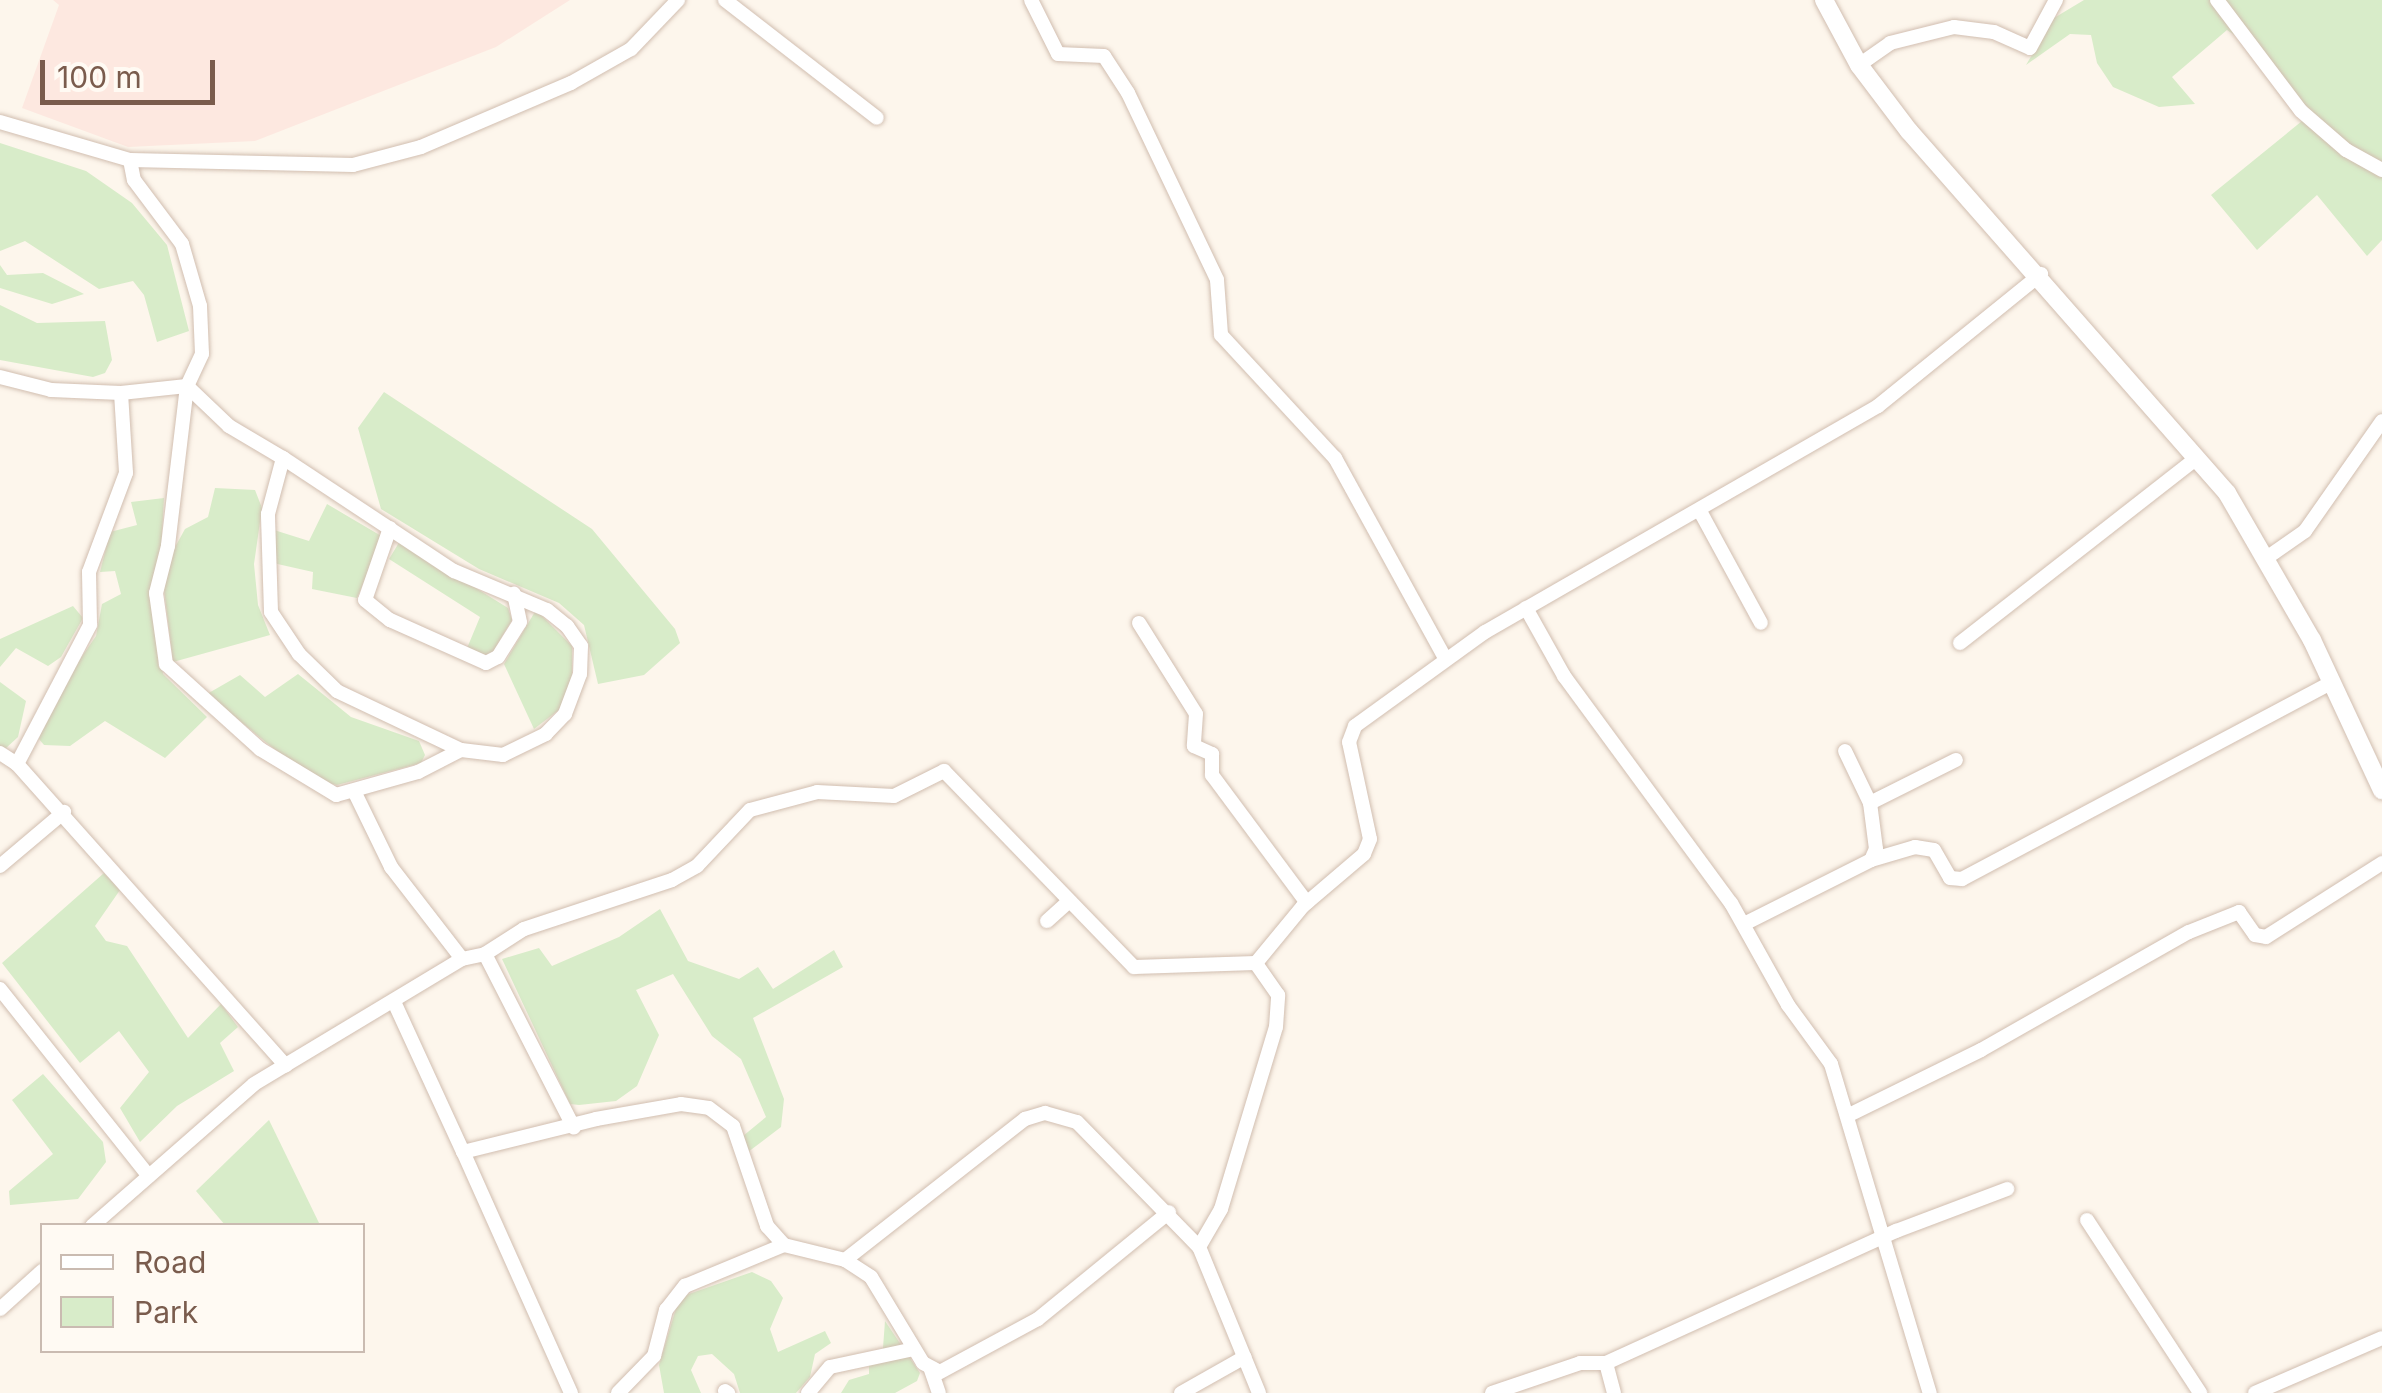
<!DOCTYPE html>
<style>
body{margin:0}
#map{position:relative;width:2382px;height:1393px;overflow:hidden;background:#fdf6ec;font-family:Inter,sans-serif}
div>[style]{position:absolute}
[style*='--x']{left:calc(var(--x)*1px);top:calc(var(--y)*1px);width:calc(var(--w)*1px);rotate:calc(var(--a)*1deg)}
.commercial>*{inset:0;background:#fde8e0}
.green>*{inset:0;background:#d8ecc9}
.roads{filter:drop-shadow(0 0 2px #d1beb0) drop-shadow(0 0 2px #d1beb0)}
.street>*{height:14px;margin:-7px;padding:0 7px;transform-origin:7px;border-radius:7px;background:#fff}
.secondary>*{height:18px;margin:-9px;padding:0 9px;transform-origin:9px;border-radius:9px;background:#fff}
span{translate:-50% -50%;white-space:nowrap;text-align:center;line-height:1.15;-webkit-text-stroke:8px #fffaf3;paint-order:stroke}
.legend{position:absolute;left:40px;top:1223px;width:325px;height:130px;box-sizing:border-box;background:#fffaf3;border:2px solid #cabbb1;margin:0;padding:12px 18px;list-style:none;font-size:30px;color:#7a5c4d}
.legend li{display:flex;align-items:center;gap:20px;height:50px}
.legend b{width:50px;border:2px solid #cabbb1}
.scale{position:absolute;left:40px;top:60px;width:175px;height:45px;box-sizing:border-box;border:5px solid #7a5c4d;border-top:0;padding-left:12px;font-size:30px;line-height:35px;white-space:nowrap;color:#7a5c4d;-webkit-text-stroke:8px #fffaf3;paint-order:stroke}
</style>
<div id="map">
<div class="commercial">
<div style="clip-path:polygon(53px 0,570px 0,496px 47px,255px 141px,128px 147px,22px 108px,59px 5px)"></div>
</div>
<div class="green">
<div style="clip-path:polygon(2084px 0,2382px 0,2382px 240px,2367px 256px,2317px 195px,2257px 250px,2211px 195px,2302px 121px,2307px 109px,2268px 58px,2227px 30px,2172px 77px,2195px 104px,2159px 107px,2113px 87px,2097px 63px,2091px 35px,2070px 34px,2026px 65px,2054px 18px)"></div>
<div style="clip-path:polygon(0 143px,86px 171px,132px 203px,167px 245px,189px 331px,157px 342px,144px 295px,133px 281px,99px 289px,25px 241px,0 251px)"></div>
<div style="clip-path:polygon(0 265px,7px 275px,43px 273px,84px 294px,52px 304px,0 288px)"></div>
<div style="clip-path:polygon(0 305px,37px 323px,105px 321px,112px 360px,105px 373px,93px 377px,0 360px)"></div>
<div style="clip-path:polygon(384px 392px,592px 529px,675px 629px,680px 643px,644px 675px,598px 684px,584px 625px,559px 603px,479px 569px,381px 509px,358px 428px)"></div>
<div style="clip-path:polygon(215px 488px,255px 490px,262px 508px,254px 564px,258px 605px,270px 635px,173px 662px,164px 589px,174px 549px,185px 529px,208px 517px)"></div>
<div style="clip-path:polygon(164px 498px,157px 624px,163px 674px,207px 717px,165px 758px,105px 721px,70px 746px,44px 745px,39px 739px,48px 706px,96px 636px,102px 604px,121px 594px,115px 571px,100px 572px,110px 532px,137px 525px,131px 502px)"></div>
<div style="clip-path:polygon(327px 504px,383px 537px,357px 598px,312px 589px,313px 572px,273px 563px,274px 530px,309px 541px)"></div>
<div style="clip-path:polygon(400px 541px,508px 608px,512px 620px,491px 655px,465px 653px,480px 617px,389px 559px)"></div>
<div style="clip-path:polygon(73px 606px,83px 618px,61px 657px,48px 666px,16px 648px,0 667px,0 639px)"></div>
<div style="clip-path:polygon(536px 610px,572px 646px,572px 675px,560px 709px,534px 729px,504px 664px)"></div>
<div style="clip-path:polygon(298px 674px,351px 717px,419px 741px,425px 755px,421px 763px,337px 785px,311px 779px,207px 694px,240px 675px,265px 697px)"></div>
<div style="clip-path:polygon(0 682px,26px 701px,18px 737px,5px 749px,0 746px)"></div>
<div style="clip-path:polygon(104px 873px,120px 890px,95px 926px,106px 941px,127px 946px,188px 1038px,221px 1004px,238px 1027px,220px 1043px,234px 1071px,177px 1106px,140px 1142px,120px 1108px,149px 1072px,119px 1031px,80px 1063px,2px 963px)"></div>
<div style="clip-path:polygon(660px 909px,688px 961px,739px 979px,758px 967px,773px 989px,834px 950px,843px 967px,753px 1018px,784px 1099px,781px 1127px,748px 1152px,743px 1136px,766px 1117px,741px 1059px,712px 1036px,673px 974px,636px 990px,659px 1035px,637px 1086px,616px 1101px,579px 1105px,570px 1104px,502px 959px,539px 948px,552px 966px,619px 937px)"></div>
<div style="clip-path:polygon(43px 1074px,103px 1142px,106px 1162px,78px 1199px,10px 1205px,9px 1191px,53px 1154px,12px 1100px)"></div>
<div style="clip-path:polygon(269px 1120px,320px 1225px,225px 1225px,196px 1191px)"></div>
<div style="clip-path:polygon(752px 1272px,771px 1281px,783px 1298px,770px 1329px,778px 1352px,825px 1331px,831px 1343px,815px 1354px,810px 1377px,796px 1393px,740px 1393px,734px 1374px,712px 1354px,698px 1356px,691px 1370px,701px 1393px,664px 1393px,659px 1365px,677px 1305px,686px 1295px)"></div>
<div style="clip-path:polygon(885px 1321px,920px 1373px,917px 1381px,895px 1393px,841px 1393px,849px 1380px,869px 1374px,869px 1364px,882px 1361px)"></div>
</div>
<div class="roads">
<div class="street">
<div style="--x:725;--y:0;--w:192;--a:37.8"></div>
<div style="--x:1031;--y:0;--w:60;--a:63.4"></div>
<div style="--x:1058;--y:54;--w:46;--a:2.5"></div>
<div style="--x:1104;--y:56;--w:44;--a:57"></div>
<div style="--x:1128;--y:93;--w:207;--a:64.5"></div>
<div style="--x:1217;--y:280;--w:55;--a:85.8"></div>
<div style="--x:1221;--y:335;--w:168;--a:47.2"></div>
<div style="--x:1335;--y:458;--w:228;--a:61.2"></div>
<div style="--x:2217;--y:0;--w:139;--a:52.9"></div>
<div style="--x:2301;--y:111;--w:60;--a:40.9"></div>
<div style="--x:2346;--y:150;--w:41;--a:29.1"></div>
<div style="--x:1859;--y:65;--w:38;--a:-35"></div>
<div style="--x:1890;--y:43;--w:66;--a:-14"></div>
<div style="--x:1954;--y:27;--w:40;--a:7.1"></div>
<div style="--x:1994;--y:32;--w:39;--a:24"></div>
<div style="--x:2030;--y:48;--w:55;--a:-61.6"></div>
<div style="--x:0;--y:122;--w:135;--a:16.3"></div>
<div style="--x:130;--y:160;--w:223;--a:1.3"></div>
<div style="--x:353;--y:165;--w:70;--a:-14.8"></div>
<div style="--x:421;--y:147;--w:163;--a:-23.1"></div>
<div style="--x:571;--y:83;--w:69;--a:-29.5"></div>
<div style="--x:631;--y:49;--w:68;--a:-46.2"></div>
<div style="--x:130;--y:160;--w:20;--a:79"></div>
<div style="--x:134;--y:180;--w:80;--a:53.1"></div>
<div style="--x:182;--y:244;--w:65;--a:73.8"></div>
<div style="--x:200;--y:306;--w:48;--a:87.6"></div>
<div style="--x:202;--y:354;--w:35;--a:115"></div>
<div style="--x:187;--y:386;--w:58;--a:43.6"></div>
<div style="--x:229;--y:426;--w:63;--a:30.7"></div>
<div style="--x:283;--y:458;--w:205;--a:33.5"></div>
<div style="--x:454;--y:571;--w:101;--a:22.8"></div>
<div style="--x:547;--y:610;--w:26;--a:39"></div>
<div style="--x:567;--y:626;--w:24;--a:55"></div>
<div style="--x:581;--y:646;--w:28;--a:92"></div>
<div style="--x:580;--y:674;--w:43;--a:110.6"></div>
<div style="--x:565;--y:714;--w:28;--a:134"></div>
<div style="--x:546;--y:734;--w:48;--a:154"></div>
<div style="--x:503;--y:755;--w:42;--a:-173.2"></div>
<div style="--x:461;--y:750;--w:137;--a:-154.6"></div>
<div style="--x:337;--y:691;--w:53;--a:-135.8"></div>
<div style="--x:299;--y:654;--w:50;--a:-123.7"></div>
<div style="--x:271;--y:612;--w:98;--a:-91.8"></div>
<div style="--x:268;--y:514;--w:58;--a:-75"></div>
<div style="--x:0;--y:377;--w:53;--a:14.3"></div>
<div style="--x:51;--y:390;--w:70;--a:2.5"></div>
<div style="--x:121;--y:393;--w:66;--a:-6.1"></div>
<div style="--x:187;--y:386;--w:161;--a:96.8"></div>
<div style="--x:168;--y:546;--w:49;--a:104.3"></div>
<div style="--x:156;--y:593;--w:72;--a:82"></div>
<div style="--x:166;--y:664;--w:127;--a:42.1"></div>
<div style="--x:260;--y:749;--w:89;--a:31.2"></div>
<div style="--x:336;--y:795;--w:85;--a:-15.7"></div>
<div style="--x:418;--y:772;--w:48;--a:-27.1"></div>
<div style="--x:121;--y:393;--w:80;--a:86.4"></div>
<div style="--x:126;--y:473;--w:106;--a:110.5"></div>
<div style="--x:89;--y:572;--w:53;--a:88.9"></div>
<div style="--x:90;--y:625;--w:157;--a:117.7"></div>
<div style="--x:17;--y:764;--w:404;--a:48.3"></div>
<div style="--x:1701;--y:513;--w:125;--a:61.4"></div>
<div style="--x:390;--y:528;--w:76;--a:109.1"></div>
<div style="--x:365;--y:600;--w:32;--a:39"></div>
<div style="--x:390;--y:620;--w:105;--a:24.1"></div>
<div style="--x:486;--y:663;--w:13;--a:-27"></div>
<div style="--x:498;--y:657;--w:41;--a:-57.8"></div>
<div style="--x:520;--y:622;--w:29;--a:-102"></div>
<div style="--x:2265;--y:559;--w:49;--a:-35"></div>
<div style="--x:2305;--y:531;--w:134;--a:-55"></div>
<div style="--x:1526;--y:608;--w:78;--a:60.8"></div>
<div style="--x:1564;--y:676;--w:282;--a:53.7"></div>
<div style="--x:1731;--y:903;--w:117;--a:60.8"></div>
<div style="--x:1788;--y:1005;--w:73;--a:53.9"></div>
<div style="--x:1831;--y:1064;--w:344;--a:73.3"></div>
<div style="--x:1139;--y:623;--w:107;--a:57.9"></div>
<div style="--x:1196;--y:714;--w:32;--a:94"></div>
<div style="--x:1194;--y:746;--w:20;--a:24"></div>
<div style="--x:1212;--y:754;--w:21;--a:90"></div>
<div style="--x:1212;--y:775;--w:159;--a:53.4"></div>
<div style="--x:1960;--y:643;--w:301;--a:-38"></div>
<div style="--x:1845;--y:751;--w:58;--a:64.3"></div>
<div style="--x:0;--y:753;--w:20;--a:33"></div>
<div style="--x:354;--y:791;--w:85;--a:64"></div>
<div style="--x:391;--y:867;--w:116;--a:52.3"></div>
<div style="--x:1871;--y:860;--w:12;--a:-66"></div>
<div style="--x:1876;--y:849;--w:46;--a:-97.4"></div>
<div style="--x:1870;--y:803;--w:96;--a:-26.6"></div>
<div style="--x:0;--y:866;--w:84;--a:-40.2"></div>
<div style="--x:1047;--y:921;--w:27;--a:-42"></div>
<div style="--x:1744;--y:924;--w:142;--a:-26.7"></div>
<div style="--x:1871;--y:860;--w:46;--a:-16.5"></div>
<div style="--x:1915;--y:847;--w:19;--a:9"></div>
<div style="--x:1934;--y:850;--w:32;--a:60"></div>
<div style="--x:1950;--y:878;--w:12;--a:5"></div>
<div style="--x:1962;--y:879;--w:419;--a:-28"></div>
<div style="--x:485;--y:954;--w:46;--a:-32.7"></div>
<div style="--x:524;--y:929;--w:156;--a:-18.3"></div>
<div style="--x:672;--y:880;--w:29;--a:-29"></div>
<div style="--x:697;--y:866;--w:77;--a:-46.6"></div>
<div style="--x:750;--y:810;--w:69;--a:-15"></div>
<div style="--x:817;--y:792;--w:77;--a:3"></div>
<div style="--x:894;--y:796;--w:56;--a:-26.6"></div>
<div style="--x:944;--y:771;--w:273;--a:45.9"></div>
<div style="--x:1134;--y:967;--w:122;--a:-1.9"></div>
<div style="--x:0;--y:989;--w:239;--a:51.5"></div>
<div style="--x:395;--y:1004;--w:163;--a:65.3"></div>
<div style="--x:1849;--y:1115;--w:147;--a:-26.2"></div>
<div style="--x:1981;--y:1050;--w:239;--a:-29.6"></div>
<div style="--x:2189;--y:932;--w:54;--a:-21.8"></div>
<div style="--x:2239;--y:912;--w:28;--a:55"></div>
<div style="--x:2255;--y:935;--w:11;--a:10"></div>
<div style="--x:2266;--y:937;--w:138;--a:-32.5"></div>
<div style="--x:2087;--y:1220;--w:207;--a:56.8"></div>
<div style="--x:92;--y:1226;--w:215;--a:-41.2"></div>
<div style="--x:254;--y:1084;--w:243;--a:-31"></div>
<div style="--x:462;--y:959;--w:24;--a:-12"></div>
<div style="--x:485;--y:954;--w:195;--a:62.9"></div>
<div style="--x:845;--y:1260;--w:31;--a:33"></div>
<div style="--x:871;--y:1277;--w:100;--a:58.8"></div>
<div style="--x:923;--y:1363;--w:19;--a:28"></div>
<div style="--x:940;--y:1372;--w:111;--a:-28.4"></div>
<div style="--x:1038;--y:1319;--w:169;--a:-39.2"></div>
<div style="--x:0;--y:1309;--w:57;--a:-42.1"></div>
<div style="--x:931;--y:1370;--w:24;--a:71"></div>
<div style="--x:725;--y:1391;--w:4;--a:34"></div>
<div style="--x:571;--y:1393;--w:264;--a:-114.1"></div>
<div style="--x:463;--y:1152;--w:137;--a:-13.9"></div>
<div style="--x:596;--y:1119;--w:86;--a:-10"></div>
<div style="--x:681;--y:1104;--w:28;--a:8"></div>
<div style="--x:709;--y:1108;--w:30;--a:37"></div>
<div style="--x:733;--y:1126;--w:106;--a:71.2"></div>
<div style="--x:767;--y:1226;--w:25;--a:48"></div>
<div style="--x:618;--y:1393;--w:52;--a:-45.8"></div>
<div style="--x:654;--y:1356;--w:48;--a:-75.4"></div>
<div style="--x:666;--y:1310;--w:31;--a:-52"></div>
<div style="--x:685;--y:1286;--w:107;--a:-22.5"></div>
<div style="--x:784;--y:1245;--w:63;--a:13.8"></div>
<div style="--x:845;--y:1260;--w:229;--a:-38.1"></div>
<div style="--x:1025;--y:1119;--w:21;--a:-17"></div>
<div style="--x:1045;--y:1113;--w:33;--a:16"></div>
<div style="--x:1077;--y:1122;--w:175;--a:45.7"></div>
<div style="--x:808;--y:1393;--w:34;--a:-50"></div>
<div style="--x:830;--y:1367;--w:86;--a:-12.1"></div>
<div style="--x:1181;--y:1393;--w:73;--a:-29.4"></div>
<div style="--x:1259;--y:1393;--w:158;--a:-112.3"></div>
<div style="--x:1199;--y:1247;--w:44;--a:-59.9"></div>
<div style="--x:1221;--y:1209;--w:190;--a:-73.2"></div>
<div style="--x:1276;--y:1027;--w:32;--a:-86"></div>
<div style="--x:1278;--y:995;--w:39;--a:-125"></div>
<div style="--x:1256;--y:963;--w:74;--a:-50.5"></div>
<div style="--x:1303;--y:906;--w:80;--a:-40.4"></div>
<div style="--x:1364;--y:854;--w:16;--a:-68"></div>
<div style="--x:1370;--y:839;--w:99;--a:-102.2"></div>
<div style="--x:1349;--y:742;--w:17;--a:-69"></div>
<div style="--x:1355;--y:726;--w:160;--a:-35.9"></div>
<div style="--x:1485;--y:632;--w:453;--a:-29.9"></div>
<div style="--x:1878;--y:406;--w:210;--a:-39"></div>
<div style="--x:1492;--y:1393;--w:93;--a:-18.8"></div>
<div style="--x:1580;--y:1363;--w:26;--a:0"></div>
<div style="--x:1614;--y:1393;--w:31;--a:-105"></div>
<div style="--x:1606;--y:1363;--w:319;--a:-24.5"></div>
<div style="--x:1896;--y:1231;--w:119;--a:-20.7"></div>
<div style="--x:2255;--y:1393;--w:138;--a:-23.4"></div>
</div>
<div class="secondary">
<div style="--x:1824;--y:0;--w:74;--a:61.7"></div>
<div style="--x:1859;--y:65;--w:83;--a:52.9"></div>
<div style="--x:1909;--y:131;--w:482;--a:48.7"></div>
<div style="--x:2227;--y:493;--w:170;--a:60"></div>
<div style="--x:2312;--y:640;--w:166;--a:65"></div>
</div>
</div>
<ul class="legend">
<li><b style="height:12px;background:#fff"></b>Road</li>
<li><b style="height:28px;background:#d8ecc9"></b>Park</li>
</ul>
<div class="scale">100 m</div>
</div>
